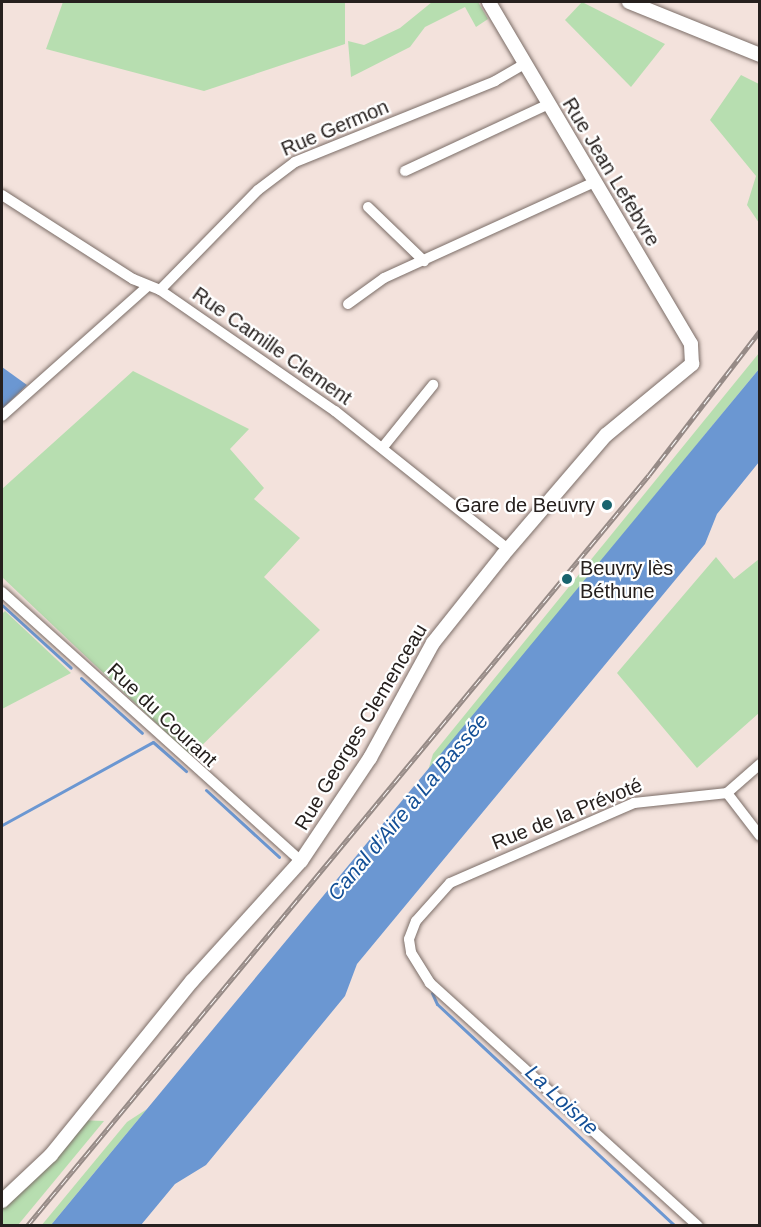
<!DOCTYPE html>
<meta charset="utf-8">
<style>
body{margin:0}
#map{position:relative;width:761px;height:1227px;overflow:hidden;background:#f3e2dc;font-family:Arial,sans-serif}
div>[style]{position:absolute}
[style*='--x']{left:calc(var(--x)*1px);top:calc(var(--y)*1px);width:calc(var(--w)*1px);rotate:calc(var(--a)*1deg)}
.green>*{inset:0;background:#b7deb0}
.water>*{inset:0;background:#6b97d2}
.stream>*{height:3px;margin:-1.5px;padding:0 1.5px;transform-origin:1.5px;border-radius:1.5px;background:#6b97d2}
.roads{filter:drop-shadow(0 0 2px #7b6d67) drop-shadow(0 0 2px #7b6d67)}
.minor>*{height:10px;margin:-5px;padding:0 5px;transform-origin:5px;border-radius:5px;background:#fff}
.tertiary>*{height:14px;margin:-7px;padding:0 7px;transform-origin:7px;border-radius:7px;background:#fff}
.rail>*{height:5px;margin-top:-2.5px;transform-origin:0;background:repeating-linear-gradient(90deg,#fff 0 9px,#968a86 0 18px);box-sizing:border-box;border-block:2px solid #968a86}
.dots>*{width:16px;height:16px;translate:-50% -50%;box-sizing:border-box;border:3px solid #fff;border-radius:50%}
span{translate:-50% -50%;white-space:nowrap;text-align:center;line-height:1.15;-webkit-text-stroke:4.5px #fff;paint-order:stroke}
.street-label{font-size:20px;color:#26201e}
.poi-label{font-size:20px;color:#26201e}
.right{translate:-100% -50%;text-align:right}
.left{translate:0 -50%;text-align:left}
.water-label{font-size:21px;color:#134f96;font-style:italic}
.frame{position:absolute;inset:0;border:3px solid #26201e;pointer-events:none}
</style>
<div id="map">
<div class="green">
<div style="clip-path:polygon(63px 2px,345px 2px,345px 44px,204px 91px,46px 49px)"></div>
<div style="clip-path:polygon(432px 2px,478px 2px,488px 19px,476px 27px,465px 7px,425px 27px,410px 47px,351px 77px,348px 41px,364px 45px,400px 28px)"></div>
<div style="clip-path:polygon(582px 2px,665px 44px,631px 87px,565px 20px)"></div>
<div style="clip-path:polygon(741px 75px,759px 84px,759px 223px,747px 205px,756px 176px,710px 120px)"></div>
<div style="clip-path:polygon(759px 353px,759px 369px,428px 771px,433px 754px)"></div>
<div style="clip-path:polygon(133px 371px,249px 429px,230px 449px,264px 488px,254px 499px,300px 538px,264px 577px,320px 630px,191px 756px,2px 577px,2px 489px)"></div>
<div style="clip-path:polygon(716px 557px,734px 579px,759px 559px,759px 713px,697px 768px,617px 673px)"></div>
<div style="clip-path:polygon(5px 611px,71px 673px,2px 709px,2px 614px)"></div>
<div style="clip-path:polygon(147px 1109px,51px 1225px,41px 1226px,127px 1122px)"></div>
<div style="clip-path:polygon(77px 1120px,104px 1121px,18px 1225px,2px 1226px,2px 1201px)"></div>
</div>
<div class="water">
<div style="clip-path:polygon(2px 367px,27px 385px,2px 409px)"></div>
<div style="clip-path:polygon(759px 369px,759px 462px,717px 514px,705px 544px,357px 964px,345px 996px,206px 1165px,175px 1184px,141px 1225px,51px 1225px)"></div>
</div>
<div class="stream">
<div style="--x:2;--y:605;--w:93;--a:42.4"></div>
<div style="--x:81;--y:678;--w:82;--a:42"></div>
<div style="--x:206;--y:790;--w:99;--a:42.5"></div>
<div style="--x:2;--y:825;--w:172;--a:-28.8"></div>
<div style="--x:153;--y:742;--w:44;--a:41.3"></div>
<div style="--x:432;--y:993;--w:12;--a:66"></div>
<div style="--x:437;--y:1004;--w:325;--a:43"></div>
</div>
<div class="roads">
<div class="minor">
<div style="--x:405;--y:171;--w:159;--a:-25"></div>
<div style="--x:2;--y:195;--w:156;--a:32.7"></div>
<div style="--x:133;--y:279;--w:29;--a:22"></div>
<div style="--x:160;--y:290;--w:213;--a:34.7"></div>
<div style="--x:335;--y:411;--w:221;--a:38.6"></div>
<div style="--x:368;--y:207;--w:78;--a:44"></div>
<div style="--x:160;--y:290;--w:140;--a:-45.6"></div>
<div style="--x:258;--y:190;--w:46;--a:-37.1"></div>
<div style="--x:295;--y:162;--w:216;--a:-22"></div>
<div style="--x:495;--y:81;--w:34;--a:-30"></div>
<div style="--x:348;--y:304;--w:44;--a:-35.8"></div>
<div style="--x:384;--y:278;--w:229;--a:-24.5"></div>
<div style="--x:2;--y:416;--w:194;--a:-41.7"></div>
<div style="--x:383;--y:447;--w:80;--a:-51.1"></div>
<div style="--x:2;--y:592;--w:402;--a:42"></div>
<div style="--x:727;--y:793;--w:54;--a:52.5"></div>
<div style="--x:698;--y:1226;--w:362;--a:-137.8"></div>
<div style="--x:430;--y:983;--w:36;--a:-122"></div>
<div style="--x:411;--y:952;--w:13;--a:-99"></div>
<div style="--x:409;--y:939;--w:19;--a:-69"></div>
<div style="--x:416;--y:921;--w:51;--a:-48.2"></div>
<div style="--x:450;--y:883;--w:201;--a:-23.5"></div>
<div style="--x:634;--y:803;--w:94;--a:-6.1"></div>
<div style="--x:727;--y:793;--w:44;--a:-41.3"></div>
</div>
<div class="tertiary">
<div style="--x:629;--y:2;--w:141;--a:22"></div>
<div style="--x:2;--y:1201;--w:67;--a:-43.2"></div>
<div style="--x:51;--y:1155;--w:224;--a:-51"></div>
<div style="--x:192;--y:981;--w:162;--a:-47.8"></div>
<div style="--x:301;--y:861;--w:124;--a:-56.2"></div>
<div style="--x:370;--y:758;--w:131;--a:-61.3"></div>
<div style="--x:433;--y:643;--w:112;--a:-51.5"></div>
<div style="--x:503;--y:555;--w:158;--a:-49.4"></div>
<div style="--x:606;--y:435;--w:112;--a:-39.5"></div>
<div style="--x:692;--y:364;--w:20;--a:-93"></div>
<div style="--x:691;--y:344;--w:397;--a:-120.6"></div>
</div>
</div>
<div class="rail">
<div style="--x:27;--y:1226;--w:975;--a:-50.37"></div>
<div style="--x:649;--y:475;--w:182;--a:-52.4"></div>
</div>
<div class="dots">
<div style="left:607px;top:505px;background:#17636e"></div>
<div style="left:567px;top:579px;background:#17636e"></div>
</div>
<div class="street-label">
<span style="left:335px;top:128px;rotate:-23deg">Rue Germon</span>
<span style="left:611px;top:172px;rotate:59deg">Rue Jean Lefebvre</span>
<span style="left:272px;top:346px;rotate:35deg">Rue Camille Clement</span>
<span style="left:162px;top:715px;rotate:43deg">Rue du Courant</span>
<span style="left:361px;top:727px;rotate:-59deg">Rue Georges Clemenceau</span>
<span style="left:567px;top:814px;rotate:-22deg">Rue de la Prévoté</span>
</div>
<div class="poi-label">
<span class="right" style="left:595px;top:505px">Gare de Beuvry</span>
<span class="left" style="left:580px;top:580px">Beuvry lès<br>Béthune</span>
</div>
<div class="water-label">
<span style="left:408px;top:807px;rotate:-50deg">Canal d'Aire à La Bassée</span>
<span style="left:562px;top:1100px;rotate:43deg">La Loisne</span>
</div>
<div class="frame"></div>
</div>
